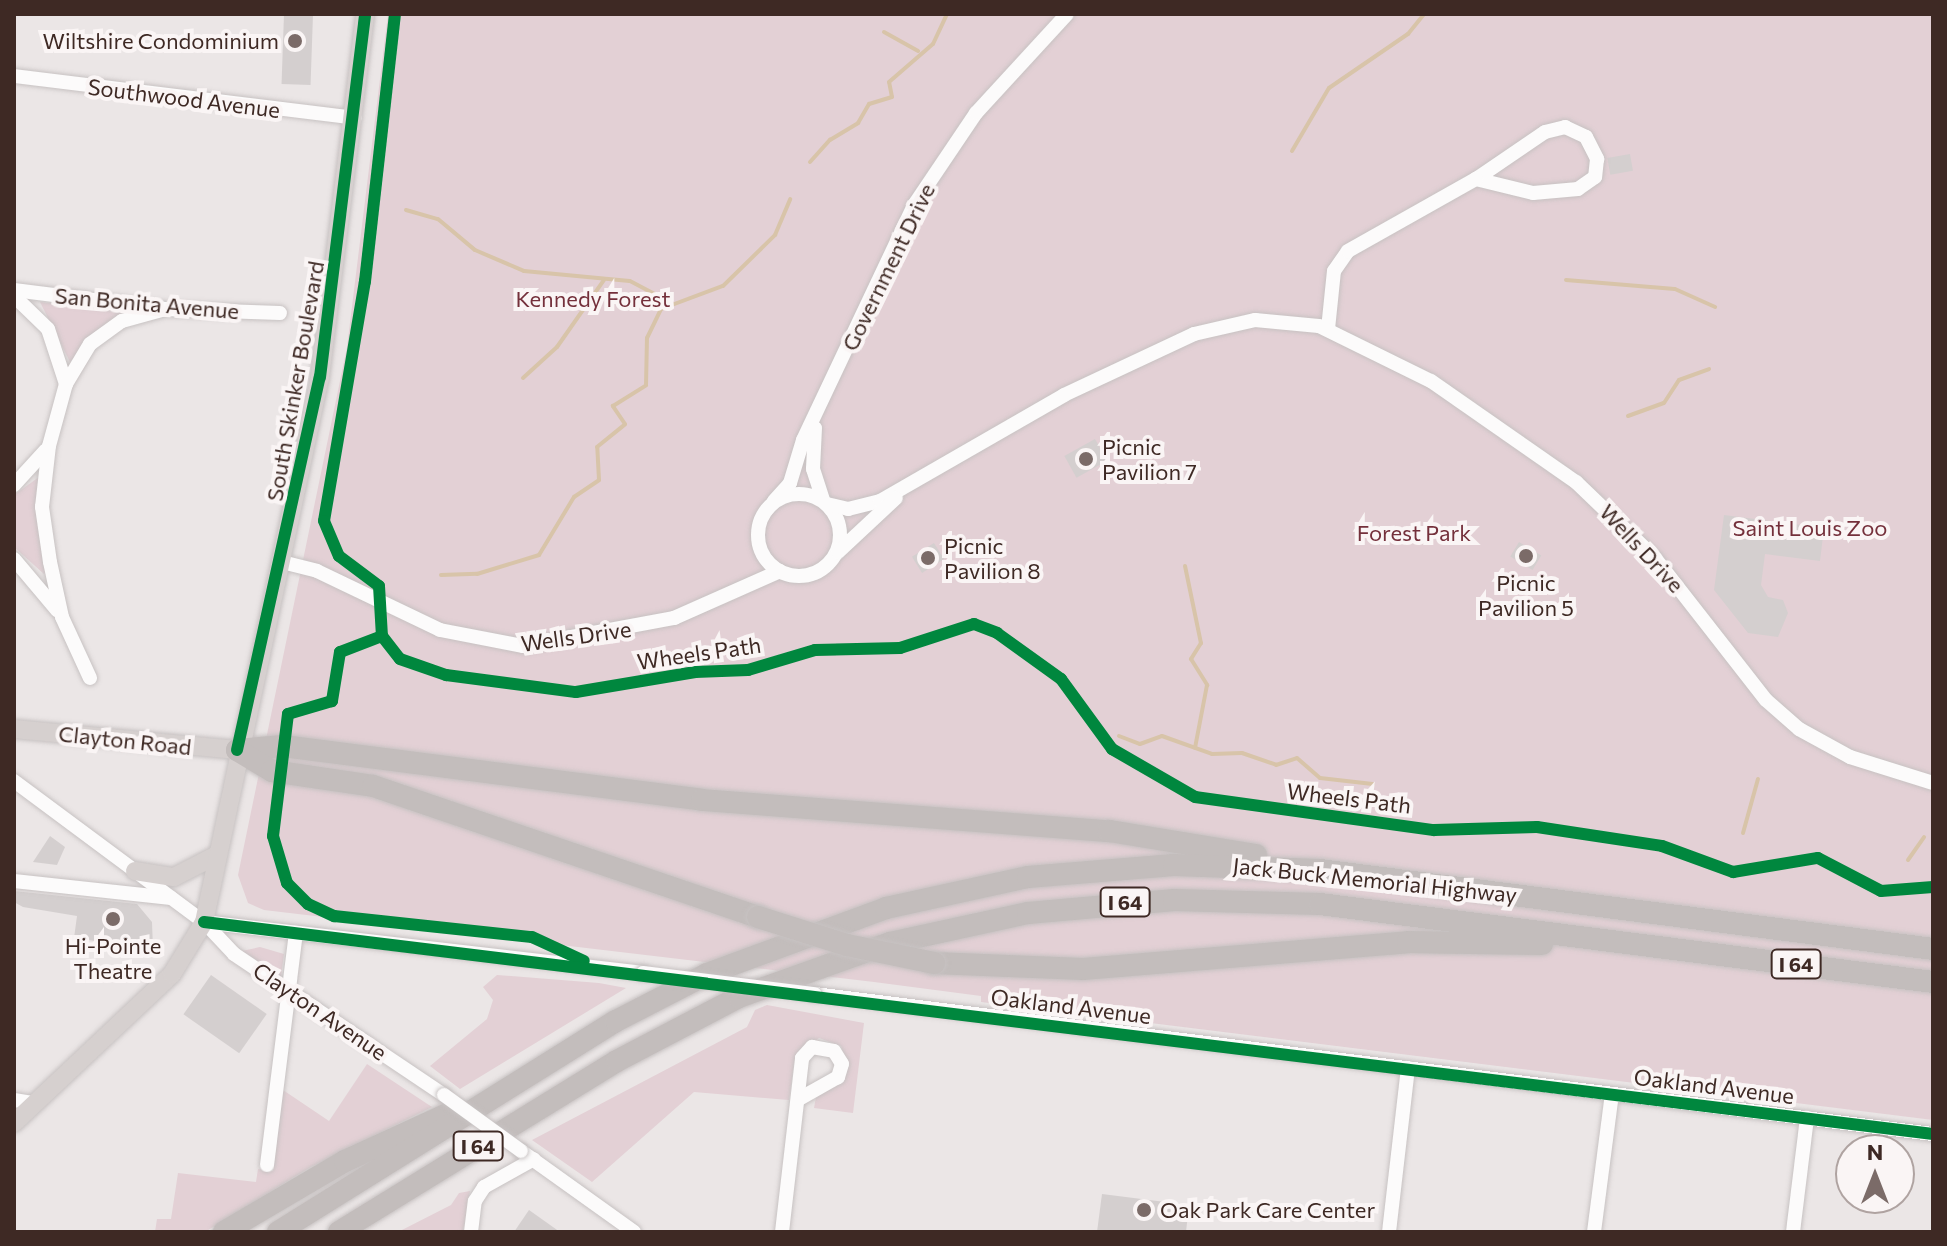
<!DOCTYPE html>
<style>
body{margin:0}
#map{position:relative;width:1947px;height:1246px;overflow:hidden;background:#ebe6e6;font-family:Commissioner,sans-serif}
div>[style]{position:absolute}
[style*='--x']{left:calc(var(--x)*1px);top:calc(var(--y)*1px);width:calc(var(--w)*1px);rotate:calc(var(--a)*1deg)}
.green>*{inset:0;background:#e3d0d5}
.stream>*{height:4px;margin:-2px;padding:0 2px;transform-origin:2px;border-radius:2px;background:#d8c4a9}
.building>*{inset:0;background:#d4cfcf;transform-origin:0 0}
.roads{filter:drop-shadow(0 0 2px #c7c2c2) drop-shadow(0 0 2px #c7c2c2)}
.minor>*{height:14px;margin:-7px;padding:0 7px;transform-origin:7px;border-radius:7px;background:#fcfbfb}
.minor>.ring{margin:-7px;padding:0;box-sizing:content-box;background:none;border:14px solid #fcfbfb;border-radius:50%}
.major>*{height:18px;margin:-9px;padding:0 9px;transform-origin:9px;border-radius:9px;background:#d6d0cf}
.highway>*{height:22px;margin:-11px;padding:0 11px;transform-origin:11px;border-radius:11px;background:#c3bdbc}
.bridges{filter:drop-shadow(0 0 2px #c7c2c2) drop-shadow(0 0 2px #c7c2c2)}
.minor-bridge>*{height:14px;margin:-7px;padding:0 7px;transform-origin:7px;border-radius:7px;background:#fcfbfb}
.highway-bridge>*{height:22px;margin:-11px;padding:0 11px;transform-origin:11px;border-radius:11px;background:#c3bdbc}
.cycleway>*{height:12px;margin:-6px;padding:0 6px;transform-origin:6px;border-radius:6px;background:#00873e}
.dots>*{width:22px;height:22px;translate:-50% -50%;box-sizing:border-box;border:4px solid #faf5f5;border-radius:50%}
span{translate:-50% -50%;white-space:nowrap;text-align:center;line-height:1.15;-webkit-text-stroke:8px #faf5f5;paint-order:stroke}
.shield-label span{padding:2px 6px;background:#faf5f5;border:2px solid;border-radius:6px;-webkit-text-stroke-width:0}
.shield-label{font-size:20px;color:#3e2924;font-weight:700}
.poi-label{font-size:22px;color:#3e2924}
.right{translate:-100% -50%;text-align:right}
.left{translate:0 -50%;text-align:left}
.street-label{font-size:22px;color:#3e2924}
.park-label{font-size:22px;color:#74303b}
.frame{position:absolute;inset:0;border:16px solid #3e2924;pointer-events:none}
.north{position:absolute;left:1835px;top:1134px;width:80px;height:80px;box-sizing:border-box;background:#faf5f5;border:2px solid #afa3a1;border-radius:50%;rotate:0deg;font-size:22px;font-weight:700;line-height:32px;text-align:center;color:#3e2924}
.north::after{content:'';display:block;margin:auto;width:28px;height:36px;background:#7b6b68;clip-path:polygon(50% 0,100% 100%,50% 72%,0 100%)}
</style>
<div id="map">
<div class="green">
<div style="clip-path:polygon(388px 14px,1933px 14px,1933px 1120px,981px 1002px,981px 996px,874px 982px,264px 910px,248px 903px,238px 875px,347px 347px)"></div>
<div style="clip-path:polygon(40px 302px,124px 311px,124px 314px,70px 362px)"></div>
<div style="clip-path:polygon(39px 477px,45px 572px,44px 574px,14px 547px,14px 495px)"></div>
<div style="clip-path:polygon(260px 947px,284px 954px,281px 977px,242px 951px)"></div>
<div style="clip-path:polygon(497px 975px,599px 983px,626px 988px,460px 1089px,430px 1066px,487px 1019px,493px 1000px,483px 987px)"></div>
<div style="clip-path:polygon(767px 1005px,864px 1023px,853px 1113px,814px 1108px,816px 1097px,844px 1080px,848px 1066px,841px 1046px,819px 1038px,795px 1056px,789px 1100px,694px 1092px,592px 1182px,532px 1140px,747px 1027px,755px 1010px)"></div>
<div style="clip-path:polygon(367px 1064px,432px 1107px,309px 1168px,205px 1232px,155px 1232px,157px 1219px,171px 1219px,178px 1173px,256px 1182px,258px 1169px,273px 1171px,283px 1090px,329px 1121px)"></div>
<div style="clip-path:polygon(470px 1191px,463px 1232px,398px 1232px,451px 1205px,459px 1193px)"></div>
</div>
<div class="stream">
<div style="--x:884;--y:32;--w:39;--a:29"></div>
<div style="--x:1292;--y:151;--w:73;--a:-59.6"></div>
<div style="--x:1329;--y:88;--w:96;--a:-34.4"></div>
<div style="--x:1408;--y:34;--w:26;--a:-51"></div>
<div style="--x:810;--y:162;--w:30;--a:-48"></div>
<div style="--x:830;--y:140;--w:33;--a:-31"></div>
<div style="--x:858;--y:123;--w:22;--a:-60"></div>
<div style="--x:869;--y:104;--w:24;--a:-17"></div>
<div style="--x:892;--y:97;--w:15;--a:-101"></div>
<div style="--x:889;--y:82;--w:58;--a:-40.8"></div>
<div style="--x:933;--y:44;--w:33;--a:-65"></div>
<div style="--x:406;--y:210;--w:33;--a:16"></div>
<div style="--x:438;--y:219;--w:48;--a:40"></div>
<div style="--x:475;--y:250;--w:53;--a:23.2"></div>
<div style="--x:524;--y:271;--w:106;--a:5.4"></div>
<div style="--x:630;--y:281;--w:45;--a:27.7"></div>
<div style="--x:1566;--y:280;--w:109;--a:4.7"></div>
<div style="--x:1675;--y:289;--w:44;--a:24.2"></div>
<div style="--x:523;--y:378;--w:46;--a:-42.4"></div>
<div style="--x:557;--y:347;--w:82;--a:-55"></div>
<div style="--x:1628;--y:416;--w:38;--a:-20"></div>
<div style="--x:1664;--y:403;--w:27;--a:-57"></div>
<div style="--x:1679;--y:380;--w:32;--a:-20"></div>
<div style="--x:1185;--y:566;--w:79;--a:78.3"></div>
<div style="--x:1201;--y:643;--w:19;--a:122"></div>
<div style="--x:1191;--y:659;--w:31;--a:58"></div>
<div style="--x:1207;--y:685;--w:64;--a:100.8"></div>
<div style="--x:441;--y:575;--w:36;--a:-2"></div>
<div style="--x:477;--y:574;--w:65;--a:-17"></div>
<div style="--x:539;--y:555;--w:68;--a:-58.9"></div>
<div style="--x:574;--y:497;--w:30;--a:-34"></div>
<div style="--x:599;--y:480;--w:33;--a:-93"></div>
<div style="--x:597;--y:447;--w:36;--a:-39"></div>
<div style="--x:625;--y:424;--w:22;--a:-124"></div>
<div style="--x:613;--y:406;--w:39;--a:-32"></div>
<div style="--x:646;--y:385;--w:47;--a:-88.8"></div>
<div style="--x:647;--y:338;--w:32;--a:-64"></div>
<div style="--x:661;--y:309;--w:66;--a:-20.4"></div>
<div style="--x:723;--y:286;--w:73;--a:-44.4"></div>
<div style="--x:775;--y:235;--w:39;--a:-67"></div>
<div style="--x:1119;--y:736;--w:22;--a:21"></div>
<div style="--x:1140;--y:744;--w:23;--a:-20"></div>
<div style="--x:1162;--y:736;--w:53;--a:19.8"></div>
<div style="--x:1212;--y:754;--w:30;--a:-2"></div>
<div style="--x:1242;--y:753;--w:36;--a:19"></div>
<div style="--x:1276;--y:765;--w:22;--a:-18"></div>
<div style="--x:1297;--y:758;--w:30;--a:41"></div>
<div style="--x:1320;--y:778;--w:53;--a:6.5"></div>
<div style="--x:1743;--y:833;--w:56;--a:-74.5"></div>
<div style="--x:1908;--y:860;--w:28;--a:-55"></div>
</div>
<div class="building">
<div style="left:284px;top:14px;width:29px;height:70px;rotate:2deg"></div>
<div style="left:1630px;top:154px;width:17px;height:23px;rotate:80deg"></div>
<div style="left:1095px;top:439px;width:25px;height:35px;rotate:61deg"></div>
<div style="clip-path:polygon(1724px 515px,1824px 528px,1820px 561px,1765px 554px,1761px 585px,1768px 597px,1783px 600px,1788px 613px,1778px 637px,1748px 633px,1714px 590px)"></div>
<div style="left:1519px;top:542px;width:26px;height:17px;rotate:31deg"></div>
<div style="left:934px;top:543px;width:19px;height:26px;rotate:58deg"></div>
<div style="clip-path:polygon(50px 836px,65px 847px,57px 865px,33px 862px)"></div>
<div style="clip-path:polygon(14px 891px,137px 904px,152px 922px,153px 949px,74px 938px,77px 916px,23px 907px,14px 902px)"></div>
<div style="left:211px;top:975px;width:68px;height:48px;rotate:35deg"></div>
<div style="clip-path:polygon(1102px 1194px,1189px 1205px,1186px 1232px,1097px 1232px)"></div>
<div style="clip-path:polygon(529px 1210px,560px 1232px,514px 1232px)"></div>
</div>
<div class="roads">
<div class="minor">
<div style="--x:14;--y:76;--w:343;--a:7"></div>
<div style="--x:1565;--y:127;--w:23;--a:25"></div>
<div style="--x:1586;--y:137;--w:25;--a:63"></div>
<div style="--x:1597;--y:159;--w:18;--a:96"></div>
<div style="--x:1595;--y:177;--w:21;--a:145"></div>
<div style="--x:1578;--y:189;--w:45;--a:174.9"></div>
<div style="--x:1533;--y:193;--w:59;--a:-166.2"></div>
<div style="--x:1476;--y:179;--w:83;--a:-34.3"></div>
<div style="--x:1545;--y:132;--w:21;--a:-14"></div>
<div style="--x:14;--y:290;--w:152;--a:7.2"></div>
<div style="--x:165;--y:309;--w:115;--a:2"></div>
<div style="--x:14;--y:296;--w:47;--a:44.1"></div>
<div style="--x:48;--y:329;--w:58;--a:71.9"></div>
<div style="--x:1328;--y:329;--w:58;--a:-84.1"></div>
<div style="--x:1334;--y:271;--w:24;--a:-55"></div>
<div style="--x:1348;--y:251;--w:147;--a:-29.4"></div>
<div style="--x:815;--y:428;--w:41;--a:92.8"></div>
<div style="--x:813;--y:469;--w:33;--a:72"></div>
<div style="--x:14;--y:485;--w:47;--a:-47.6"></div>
<div class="ring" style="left:758px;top:494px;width:68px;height:68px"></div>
<div style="--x:774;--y:501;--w:24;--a:-48"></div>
<div style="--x:790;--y:483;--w:45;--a:-73.2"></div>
<div style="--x:803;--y:440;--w:260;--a:-64.7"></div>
<div style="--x:914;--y:205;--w:111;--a:-56"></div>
<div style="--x:976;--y:113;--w:134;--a:-47.4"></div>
<div style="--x:827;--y:504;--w:22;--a:13"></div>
<div style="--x:848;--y:509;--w:33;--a:-14"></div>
<div style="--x:880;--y:501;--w:212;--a:-29.9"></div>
<div style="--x:1064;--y:395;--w:144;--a:-25.1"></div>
<div style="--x:1194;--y:334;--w:63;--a:-12.9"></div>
<div style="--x:1255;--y:320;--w:64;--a:5.4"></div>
<div style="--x:1319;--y:326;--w:125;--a:26.2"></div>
<div style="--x:1431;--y:381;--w:177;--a:34.9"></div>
<div style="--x:1576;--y:482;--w:110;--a:43.9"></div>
<div style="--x:1655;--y:558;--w:180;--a:52"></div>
<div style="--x:1766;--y:700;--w:44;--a:41.3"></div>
<div style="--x:1799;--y:729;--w:58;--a:28.8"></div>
<div style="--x:1850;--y:757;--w:87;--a:17.4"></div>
<div style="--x:838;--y:552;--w:79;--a:-43"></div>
<div style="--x:14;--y:559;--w:67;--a:49.9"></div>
<div style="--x:282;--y:562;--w:36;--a:14"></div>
<div style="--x:317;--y:571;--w:136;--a:25.6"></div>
<div style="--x:440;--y:630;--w:85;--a:10.9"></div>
<div style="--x:523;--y:646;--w:154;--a:-10.5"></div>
<div style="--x:674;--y:618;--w:116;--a:-23.9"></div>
<div style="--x:90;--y:678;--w:67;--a:-114.7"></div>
<div style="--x:62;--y:617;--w:56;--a:-102.3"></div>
<div style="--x:50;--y:562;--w:56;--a:-98.3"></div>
<div style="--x:42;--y:507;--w:61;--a:-83.5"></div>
<div style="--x:49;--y:446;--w:64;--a:-74.7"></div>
<div style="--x:66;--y:384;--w:47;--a:-59"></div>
<div style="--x:90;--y:344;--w:39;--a:-36"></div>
<div style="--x:122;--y:321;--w:45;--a:-15.6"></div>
<div style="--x:14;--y:781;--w:237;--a:36.6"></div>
<div style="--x:204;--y:922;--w:44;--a:46.8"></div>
<div style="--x:234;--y:954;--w:253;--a:33.9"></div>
<div style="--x:14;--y:881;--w:158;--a:6.2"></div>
<div style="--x:204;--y:922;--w:442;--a:6.6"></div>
<div style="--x:815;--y:994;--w:1127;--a:7.14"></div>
<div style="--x:14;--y:1100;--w:20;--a:9"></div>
<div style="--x:521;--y:1151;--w:139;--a:35.6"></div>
<div style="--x:267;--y:1165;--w:234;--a:-82.9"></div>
<div style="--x:471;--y:1232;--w:31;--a:-83"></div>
<div style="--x:475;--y:1201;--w:17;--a:-57"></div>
<div style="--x:484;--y:1187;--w:57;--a:-29.2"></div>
<div style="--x:782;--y:1232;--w:175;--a:-83.4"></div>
<div style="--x:802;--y:1058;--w:15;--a:-48"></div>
<div style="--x:812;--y:1047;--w:22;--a:10"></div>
<div style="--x:834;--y:1051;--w:15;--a:58"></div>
<div style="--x:842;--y:1064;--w:14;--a:107"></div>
<div style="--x:838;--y:1077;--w:45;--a:150.6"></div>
<div style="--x:1389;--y:1232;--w:165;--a:-83.4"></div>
<div style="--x:1594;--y:1232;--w:139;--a:-82.6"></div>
<div style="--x:1793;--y:1232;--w:115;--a:-83"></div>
</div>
<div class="major">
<div style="--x:14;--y:729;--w:224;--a:5.4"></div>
<div style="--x:135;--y:871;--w:39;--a:9"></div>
<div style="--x:174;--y:877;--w:48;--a:-27.1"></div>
<div style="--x:14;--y:1123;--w:217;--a:-43.3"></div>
<div style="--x:172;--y:974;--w:61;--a:-58.4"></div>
<div style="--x:204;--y:922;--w:557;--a:-77.98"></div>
<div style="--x:320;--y:377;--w:366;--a:-82.9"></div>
</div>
<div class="highway">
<div style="--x:237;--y:750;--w:46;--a:-5"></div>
<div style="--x:283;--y:746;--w:422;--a:7.3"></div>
<div style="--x:702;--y:800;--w:408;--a:4.4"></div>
<div style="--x:1109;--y:831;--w:149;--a:9.3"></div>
<div style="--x:237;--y:750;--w:41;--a:31"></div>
<div style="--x:272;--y:771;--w:102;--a:8.4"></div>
<div style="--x:373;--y:786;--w:407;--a:18.8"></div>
<div style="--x:934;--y:963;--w:149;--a:2.3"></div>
<div style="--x:1083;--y:969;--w:326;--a:-4.7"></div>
<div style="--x:1408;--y:942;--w:134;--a:0.9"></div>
<div style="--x:224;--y:1232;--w:140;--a:-30.4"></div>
<div style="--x:345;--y:1161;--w:120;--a:-24.6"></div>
<div style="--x:278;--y:1232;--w:398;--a:-32"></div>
<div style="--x:616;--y:1021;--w:102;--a:-27.3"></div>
<div style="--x:707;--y:974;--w:191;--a:-20.2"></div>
<div style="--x:886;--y:908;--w:145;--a:-12.3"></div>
<div style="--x:1028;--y:877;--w:146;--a:-4.7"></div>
<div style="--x:1174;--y:865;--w:146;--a:2"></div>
<div style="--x:1320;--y:870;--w:618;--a:7.34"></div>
<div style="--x:339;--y:1232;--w:326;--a:-31.6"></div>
<div style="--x:617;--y:1061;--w:138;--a:-27.7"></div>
<div style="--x:739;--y:997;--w:160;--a:-19.7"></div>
<div style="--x:890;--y:943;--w:141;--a:-12.3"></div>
<div style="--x:1028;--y:913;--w:147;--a:-5.1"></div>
<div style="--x:1174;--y:900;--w:146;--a:1.6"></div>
<div style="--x:1320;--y:904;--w:618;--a:7.25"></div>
</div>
</div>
<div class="bridges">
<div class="minor-bridge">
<div style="--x:643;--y:973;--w:173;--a:7"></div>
<div style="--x:444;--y:1095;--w:95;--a:36"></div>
</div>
<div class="highway-bridge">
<div style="--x:758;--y:917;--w:93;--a:17.5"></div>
<div style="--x:847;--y:945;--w:89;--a:11.7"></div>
</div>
</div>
<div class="cycleway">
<div style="--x:395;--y:14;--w:269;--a:96.4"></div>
<div style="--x:365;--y:281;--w:243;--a:99.7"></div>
<div style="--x:324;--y:521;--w:38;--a:67"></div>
<div style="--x:339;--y:556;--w:50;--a:36.9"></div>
<div style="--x:379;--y:586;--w:50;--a:86.6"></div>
<div style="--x:382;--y:636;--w:29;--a:52"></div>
<div style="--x:400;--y:659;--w:49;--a:19.2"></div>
<div style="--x:446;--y:675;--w:131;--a:7.5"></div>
<div style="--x:576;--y:692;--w:121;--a:-9.5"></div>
<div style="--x:695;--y:672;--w:53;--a:-2.2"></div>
<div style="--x:748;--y:670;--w:70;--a:-16.6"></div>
<div style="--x:815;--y:650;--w:85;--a:-1.3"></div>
<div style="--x:900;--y:648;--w:78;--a:-18"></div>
<div style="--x:974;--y:624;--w:25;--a:21"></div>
<div style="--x:997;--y:633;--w:79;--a:35.7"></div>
<div style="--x:1061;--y:679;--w:87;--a:53.9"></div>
<div style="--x:1112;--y:749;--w:96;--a:30"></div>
<div style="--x:1195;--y:797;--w:241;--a:7.9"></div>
<div style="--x:1434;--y:830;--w:103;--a:-1.7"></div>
<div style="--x:1537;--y:827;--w:126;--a:8.6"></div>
<div style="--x:1662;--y:846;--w:76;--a:20.1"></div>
<div style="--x:1733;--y:872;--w:86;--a:-9.4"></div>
<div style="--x:1818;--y:858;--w:71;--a:27.6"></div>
<div style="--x:1881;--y:891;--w:52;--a:-4.4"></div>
<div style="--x:382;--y:636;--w:45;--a:159.1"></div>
<div style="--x:340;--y:652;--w:50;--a:99.3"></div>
<div style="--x:332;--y:701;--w:46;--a:163.5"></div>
<div style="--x:288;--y:714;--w:123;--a:97"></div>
<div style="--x:273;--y:836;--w:49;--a:73.4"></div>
<div style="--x:287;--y:883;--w:30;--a:45"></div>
<div style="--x:308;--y:904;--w:29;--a:25"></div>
<div style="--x:334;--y:916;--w:199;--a:6.1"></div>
<div style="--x:532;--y:937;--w:57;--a:24.8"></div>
<div style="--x:237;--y:750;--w:382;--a:-77.5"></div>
<div style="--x:320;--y:377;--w:366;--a:-82.9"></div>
<div style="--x:204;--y:922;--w:1742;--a:6.99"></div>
</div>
<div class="dots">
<div style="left:295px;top:41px;background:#7b6b68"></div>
<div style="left:1086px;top:459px;background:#7b6b68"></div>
<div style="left:1526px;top:556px;background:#7b6b68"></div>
<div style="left:928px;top:558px;background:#7b6b68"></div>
<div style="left:113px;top:919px;background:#7b6b68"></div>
<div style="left:1144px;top:1210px;background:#7b6b68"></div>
</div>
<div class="shield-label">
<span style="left:1125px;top:902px">I 64</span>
<span style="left:1796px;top:964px">I 64</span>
<span style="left:478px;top:1146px">I 64</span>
</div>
<div class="poi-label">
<span class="right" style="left:279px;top:41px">Wiltshire Condominium</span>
<span class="left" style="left:1102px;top:459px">Picnic<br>Pavilion 7</span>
<span class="left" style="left:944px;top:558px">Picnic<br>Pavilion 8</span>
<span style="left:1526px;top:595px">Picnic<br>Pavilion 5</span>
<span style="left:113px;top:958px">Hi-Pointe<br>Theatre</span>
<span class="left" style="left:1160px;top:1210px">Oak Park Care Center</span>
</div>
<div class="street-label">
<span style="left:184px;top:98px;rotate:7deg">Southwood Avenue</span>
<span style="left:888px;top:267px;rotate:-64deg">Government Drive</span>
<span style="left:147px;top:303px;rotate:5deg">San Bonita Avenue</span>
<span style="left:295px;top:381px;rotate:-80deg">South Skinker Boulevard</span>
<span style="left:1642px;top:548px;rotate:47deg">Wells Drive</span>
<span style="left:576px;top:636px;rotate:-8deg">Wells Drive</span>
<span style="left:699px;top:653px;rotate:-8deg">Wheels Path</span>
<span style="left:125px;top:740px;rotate:6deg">Clayton Road</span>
<span style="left:1349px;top:798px;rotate:7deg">Wheels Path</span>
<span style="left:1375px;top:880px;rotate:6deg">Jack Buck Memorial Highway</span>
<span style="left:1071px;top:1006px;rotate:7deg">Oakland Avenue</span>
<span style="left:320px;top:1011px;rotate:34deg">Clayton Avenue</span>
<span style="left:1714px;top:1086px;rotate:7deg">Oakland Avenue</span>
</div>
<div class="park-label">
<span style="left:593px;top:299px">Kennedy Forest</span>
<span style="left:1810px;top:528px">Saint Louis Zoo</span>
<span style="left:1414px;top:533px">Forest Park</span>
</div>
<div class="frame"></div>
<div class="north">N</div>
</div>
